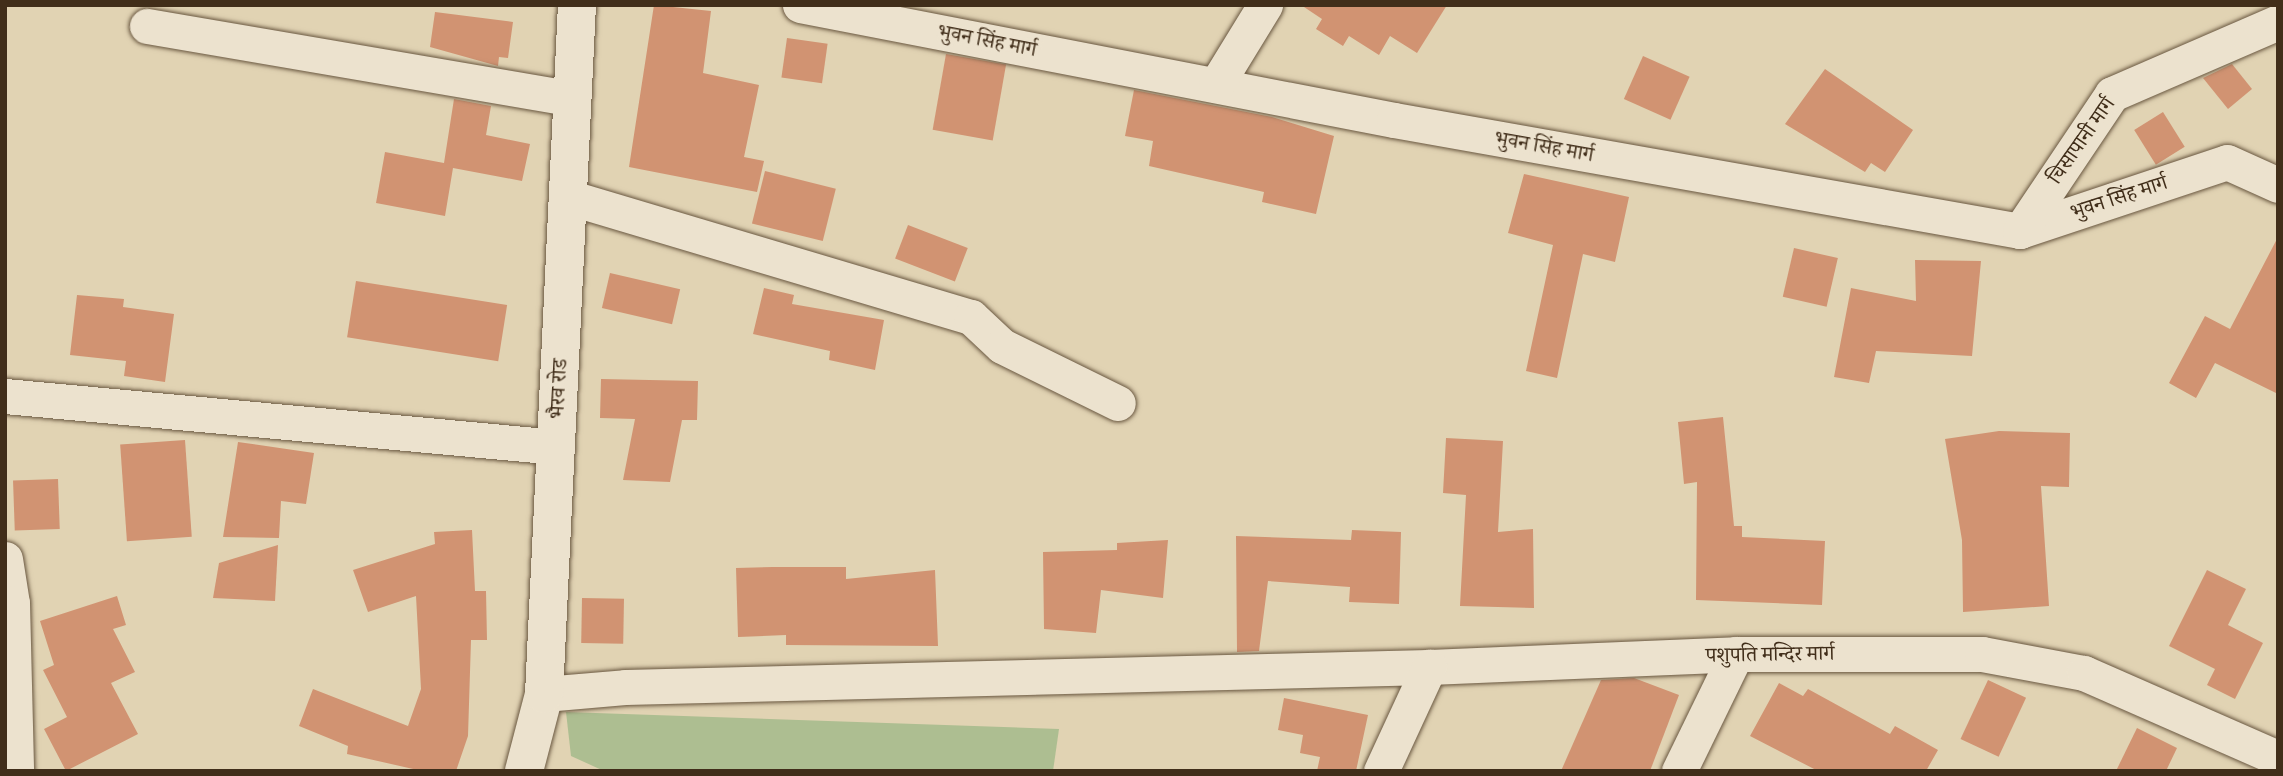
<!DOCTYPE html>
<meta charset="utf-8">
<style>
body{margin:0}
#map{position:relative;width:2283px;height:776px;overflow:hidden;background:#e1d3b3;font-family:"IM FELL DW Pica","Noto Serif Devanagari",serif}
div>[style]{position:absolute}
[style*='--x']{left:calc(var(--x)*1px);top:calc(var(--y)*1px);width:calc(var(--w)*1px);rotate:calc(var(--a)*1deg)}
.green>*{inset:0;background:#adbe91}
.building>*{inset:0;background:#d19372;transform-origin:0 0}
.roads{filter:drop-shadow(0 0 2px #695740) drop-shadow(0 0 2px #695740)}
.minor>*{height:35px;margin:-17.5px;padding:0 17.5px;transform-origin:17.5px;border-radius:17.5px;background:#ece2ce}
.secondary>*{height:38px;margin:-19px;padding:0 19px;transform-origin:19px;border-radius:19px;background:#ece2ce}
span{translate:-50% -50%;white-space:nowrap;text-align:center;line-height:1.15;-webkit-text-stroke:7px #ece2ce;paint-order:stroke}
.street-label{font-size:21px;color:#412e1a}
.frame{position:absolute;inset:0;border:7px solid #412e1a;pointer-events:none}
</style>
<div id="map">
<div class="green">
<div style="clip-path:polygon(566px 712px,1059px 729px,1053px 771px,604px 771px,571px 756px)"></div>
</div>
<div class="building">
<div style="clip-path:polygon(654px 5px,711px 11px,703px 73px,759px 85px,744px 157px,764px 161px,757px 192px,629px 167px)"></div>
<div style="clip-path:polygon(1301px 5px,1447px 5px,1417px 53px,1390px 36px,1379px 55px,1349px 36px,1343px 46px,1316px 29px,1322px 19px)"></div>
<div style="clip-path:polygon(435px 12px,513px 22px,508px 58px,499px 57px,498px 66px,430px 47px)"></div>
<div style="left:787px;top:38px;width:41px;height:40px;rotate:8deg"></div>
<div style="left:946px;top:54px;width:61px;height:77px;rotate:10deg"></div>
<div style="left:1643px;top:56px;width:51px;height:47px;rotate:24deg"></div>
<div style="clip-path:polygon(2232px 64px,2252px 89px,2228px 109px,2203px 78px)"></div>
<div style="clip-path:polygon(1825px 69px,1913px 130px,1885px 172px,1871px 163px,1865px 172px,1785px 124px)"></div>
<div style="clip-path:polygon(1134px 90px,1272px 117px,1334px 136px,1316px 214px,1262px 202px,1264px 192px,1149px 166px,1153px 141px,1125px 136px)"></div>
<div style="clip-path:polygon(454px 99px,491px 106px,486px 135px,530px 144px,522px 181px,453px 168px,445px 216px,376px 203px,385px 152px,444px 163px)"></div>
<div style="left:2163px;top:112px;width:41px;height:34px;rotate:58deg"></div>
<div style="left:765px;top:171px;width:73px;height:54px;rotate:14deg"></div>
<div style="clip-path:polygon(1524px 174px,1629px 197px,1615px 262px,1583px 254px,1557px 378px,1526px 371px,1553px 245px,1508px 233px)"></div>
<div style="left:908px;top:225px;width:64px;height:36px;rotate:21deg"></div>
<div style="clip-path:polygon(2278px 237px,2278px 394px,2215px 363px,2196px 398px,2169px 383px,2205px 316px,2230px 329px)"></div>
<div style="left:1794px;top:248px;width:45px;height:50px;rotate:13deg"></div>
<div style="clip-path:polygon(1915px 260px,1981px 261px,1972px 356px,1876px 351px,1869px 383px,1834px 377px,1851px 288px,1916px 301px)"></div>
<div style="left:610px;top:273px;width:72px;height:36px;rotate:13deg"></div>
<div style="left:356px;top:281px;width:153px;height:57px;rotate:9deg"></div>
<div style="clip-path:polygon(764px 288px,794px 295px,792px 304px,884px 320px,875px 370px,829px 360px,830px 351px,753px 334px)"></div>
<div style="clip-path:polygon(77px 295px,124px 299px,123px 307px,174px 314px,165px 382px,124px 376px,126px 361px,70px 355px)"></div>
<div style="clip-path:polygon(601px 379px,698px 381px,697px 420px,682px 420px,670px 482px,623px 480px,635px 419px,600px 418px)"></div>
<div style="clip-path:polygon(1723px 417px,1734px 526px,1742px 526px,1742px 537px,1825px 541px,1822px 605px,1696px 600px,1697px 482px,1684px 484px,1678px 422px)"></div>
<div style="clip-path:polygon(1999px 431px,2070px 433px,2069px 487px,2041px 486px,2049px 606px,1963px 612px,1962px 540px,1945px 439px)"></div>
<div style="clip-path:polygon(1446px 438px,1503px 441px,1498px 532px,1533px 529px,1534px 608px,1460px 606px,1466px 495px,1443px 493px)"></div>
<div style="left:185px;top:440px;width:97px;height:65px;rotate:86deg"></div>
<div style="clip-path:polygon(238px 442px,314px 453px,306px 504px,281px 501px,279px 538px,223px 537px)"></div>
<div style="left:58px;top:479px;width:50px;height:45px;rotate:88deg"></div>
<div style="clip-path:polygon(472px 530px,475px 591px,486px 591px,487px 640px,471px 640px,468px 736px,456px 771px,422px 771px,347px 754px,348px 746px,299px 726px,313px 689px,408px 726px,421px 689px,416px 596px,368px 612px,353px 570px,435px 544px,434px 532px)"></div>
<div style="clip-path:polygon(1352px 530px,1401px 532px,1399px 604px,1349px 602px,1350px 587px,1268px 581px,1259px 651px,1237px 652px,1236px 536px,1351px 540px)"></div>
<div style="clip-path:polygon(1168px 540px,1163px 598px,1101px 590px,1096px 633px,1044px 629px,1043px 552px,1117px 550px,1117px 543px)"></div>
<div style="clip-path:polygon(278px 545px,275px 601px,213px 598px,219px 563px)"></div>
<div style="clip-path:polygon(773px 567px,846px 567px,846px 579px,935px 570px,938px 646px,786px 645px,786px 635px,738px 637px,736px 568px)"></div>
<div style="clip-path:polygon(2207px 570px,2246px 589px,2228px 625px,2263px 643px,2235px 699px,2207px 685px,2215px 669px,2169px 646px)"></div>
<div style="clip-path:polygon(117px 596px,126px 625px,113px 629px,135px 672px,111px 683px,138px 734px,66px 771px,44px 729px,67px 717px,43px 670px,54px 665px,40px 621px)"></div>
<div style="left:582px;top:598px;width:42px;height:45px;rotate:1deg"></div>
<div style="clip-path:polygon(1634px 678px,1679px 695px,1650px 771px,1561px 771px,1601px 680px)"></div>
<div style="left:1988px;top:680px;width:42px;height:65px;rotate:25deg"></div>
<div style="clip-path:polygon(1779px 683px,1803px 696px,1808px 689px,1890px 734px,1895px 726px,1938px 750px,1926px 771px,1818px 771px,1750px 736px)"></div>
<div style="clip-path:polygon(1284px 698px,1368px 715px,1356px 771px,1317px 771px,1320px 757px,1300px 753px,1303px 735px,1278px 730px)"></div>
<div style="clip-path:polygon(2137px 728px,2177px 748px,2166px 771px,2116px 771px)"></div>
</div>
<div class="roads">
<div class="minor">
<div style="--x:800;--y:5;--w:605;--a:10.96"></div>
<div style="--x:1394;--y:120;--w:636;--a:10.05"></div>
<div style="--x:2020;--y:231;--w:218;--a:-18.4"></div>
<div style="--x:2227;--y:162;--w:56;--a:24.3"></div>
<div style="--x:147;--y:26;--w:431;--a:9.7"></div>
<div style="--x:1216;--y:85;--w:94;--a:-58.5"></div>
<div style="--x:568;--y:197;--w:420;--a:16.6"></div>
<div style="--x:971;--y:317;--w:42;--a:43.1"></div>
<div style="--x:1002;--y:346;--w:129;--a:26.2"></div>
<div style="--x:2020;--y:231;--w:165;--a:-56.1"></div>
<div style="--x:2112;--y:94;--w:181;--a:-23.4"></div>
<div style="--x:5;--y:396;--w:554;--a:5.28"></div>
<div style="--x:5;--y:559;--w:45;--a:81"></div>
<div style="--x:12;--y:603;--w:168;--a:88.6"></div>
<div style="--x:544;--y:694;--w:81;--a:-4.9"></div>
<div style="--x:625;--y:687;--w:804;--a:-1.42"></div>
<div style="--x:1429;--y:667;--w:307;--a:-2.4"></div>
<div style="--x:1736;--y:654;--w:246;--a:0"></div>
<div style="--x:1982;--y:654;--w:104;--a:10.6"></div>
<div style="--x:2084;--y:673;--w:212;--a:23.7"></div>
<div style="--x:1381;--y:771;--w:115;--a:-65.2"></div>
<div style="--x:1679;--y:771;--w:130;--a:-64"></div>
</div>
<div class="secondary">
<div style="--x:524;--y:771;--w:80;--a:-75.4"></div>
<div style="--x:544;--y:694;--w:690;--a:-87.26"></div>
</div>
</div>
<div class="street-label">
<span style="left:987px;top:41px;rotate:11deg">भुवन सिंह मार्ग</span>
<span style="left:2082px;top:141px;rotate:-55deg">चिसापानी मार्ग</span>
<span style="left:1544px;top:147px;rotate:10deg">भुवन सिंह मार्ग</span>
<span style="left:2119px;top:198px;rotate:-18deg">भुवन सिंह मार्ग</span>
<span style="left:559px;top:389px;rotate:-87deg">भैरव रोड</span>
<span style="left:1770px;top:655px;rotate:-1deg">पशुपति मन्दिर मार्ग</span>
</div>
<div class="frame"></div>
</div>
